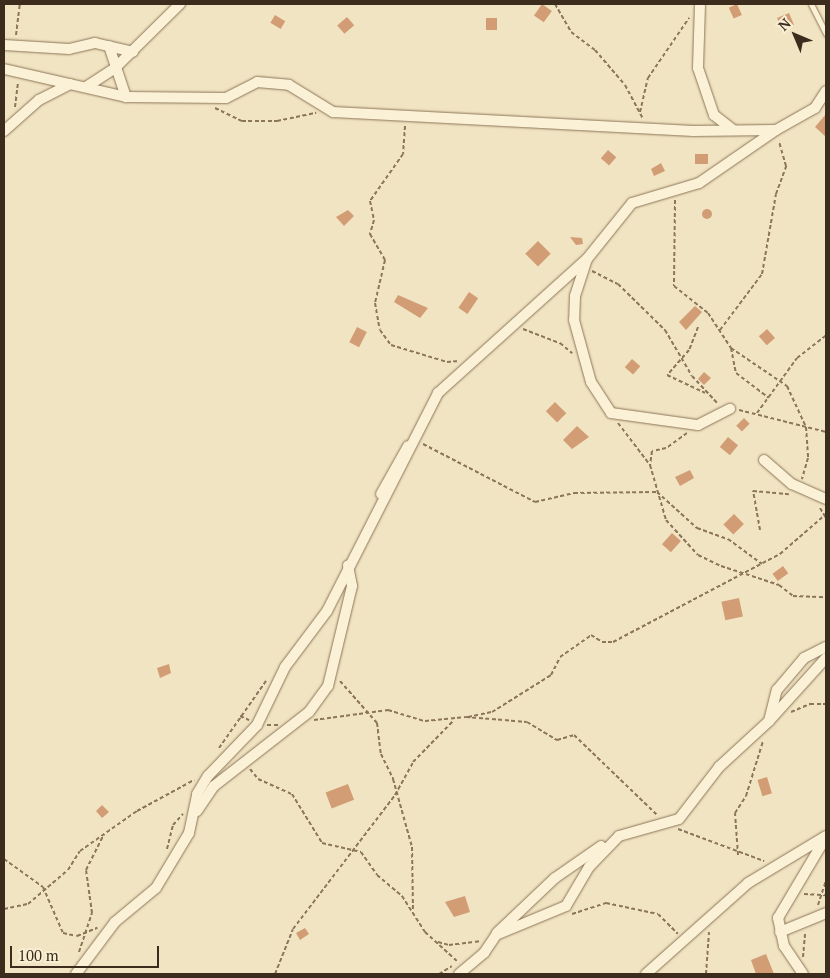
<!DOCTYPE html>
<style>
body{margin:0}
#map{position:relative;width:830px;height:978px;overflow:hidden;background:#f1e4c2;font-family:"PT Serif",serif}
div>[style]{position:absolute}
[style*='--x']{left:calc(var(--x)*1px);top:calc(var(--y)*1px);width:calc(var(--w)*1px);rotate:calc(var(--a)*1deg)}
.building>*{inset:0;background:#d29d75;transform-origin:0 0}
.round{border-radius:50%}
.path>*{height:2px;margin-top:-1px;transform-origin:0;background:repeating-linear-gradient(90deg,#8c7558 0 4px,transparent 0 6.5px)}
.roads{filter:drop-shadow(0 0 1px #8c7558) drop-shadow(0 0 1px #8c7558)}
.lane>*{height:5px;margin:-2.5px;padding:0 2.5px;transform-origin:2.5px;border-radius:2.5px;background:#fbf1d6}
.street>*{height:10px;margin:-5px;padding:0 5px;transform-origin:5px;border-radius:5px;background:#fbf1d6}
span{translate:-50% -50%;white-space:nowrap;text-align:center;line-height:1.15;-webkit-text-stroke:5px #f8eed2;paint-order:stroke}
.frame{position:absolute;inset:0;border:5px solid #3b2c1d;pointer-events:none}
.north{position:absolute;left:770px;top:10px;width:50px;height:50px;-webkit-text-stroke:4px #f8eed2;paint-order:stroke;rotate:315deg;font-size:14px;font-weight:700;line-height:20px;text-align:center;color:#3b2c1d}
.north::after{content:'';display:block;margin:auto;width:18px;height:22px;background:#3b2c1d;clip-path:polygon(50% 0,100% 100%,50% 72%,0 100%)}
.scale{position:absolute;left:10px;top:946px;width:149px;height:22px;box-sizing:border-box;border:2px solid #3b2c1d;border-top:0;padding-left:6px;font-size:15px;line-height:18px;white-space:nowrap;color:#3b2c1d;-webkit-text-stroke:4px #f8eed2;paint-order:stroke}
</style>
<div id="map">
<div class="building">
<div style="left:542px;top:4px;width:12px;height:14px;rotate:35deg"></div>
<div style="left:737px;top:4px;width:12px;height:9px;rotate:66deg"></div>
<div style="left:789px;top:13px;width:13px;height:13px;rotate:67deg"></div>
<div style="left:275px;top:15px;width:12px;height:9px;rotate:31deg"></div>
<div style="left:347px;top:17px;width:11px;height:13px;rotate:49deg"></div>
<div style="left:486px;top:18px;width:11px;height:12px"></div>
<div style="clip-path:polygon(826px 114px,826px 137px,815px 127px)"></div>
<div style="left:608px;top:150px;width:11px;height:11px;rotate:41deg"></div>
<div style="left:695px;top:154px;width:13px;height:10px"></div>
<div style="clip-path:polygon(661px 163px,665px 171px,654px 176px,651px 169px)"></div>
<div class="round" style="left:702px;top:209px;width:10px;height:10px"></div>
<div style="clip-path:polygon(348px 210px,354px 216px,344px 226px,336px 217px)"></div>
<div style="clip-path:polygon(570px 237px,582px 238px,583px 244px,576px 245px)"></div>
<div style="left:538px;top:241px;width:18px;height:18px;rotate:45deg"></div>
<div style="left:469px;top:292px;width:11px;height:19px;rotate:34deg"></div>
<div style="clip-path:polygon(398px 295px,428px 308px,420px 318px,394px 302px)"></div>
<div style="clip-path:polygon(695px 306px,702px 312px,686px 330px,679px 322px)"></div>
<div style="left:357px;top:327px;width:11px;height:17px;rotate:27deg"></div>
<div style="left:767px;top:329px;width:12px;height:11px;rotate:48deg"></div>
<div style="left:632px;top:359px;width:11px;height:11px;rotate:41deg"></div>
<div style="clip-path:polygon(704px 372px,711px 378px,704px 385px,698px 379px)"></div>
<div style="left:555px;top:402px;width:16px;height:13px;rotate:45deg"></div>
<div style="left:744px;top:418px;width:8px;height:11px;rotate:45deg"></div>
<div style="clip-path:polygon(577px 426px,589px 437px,572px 449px,563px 440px)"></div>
<div style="left:728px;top:437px;width:13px;height:13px;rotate:39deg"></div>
<div style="clip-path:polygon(690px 470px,694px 478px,680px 486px,675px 477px)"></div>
<div style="left:734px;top:514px;width:14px;height:15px;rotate:45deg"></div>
<div style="left:672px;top:533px;width:12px;height:15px;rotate:42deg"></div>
<div style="left:783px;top:566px;width:9px;height:13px;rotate:54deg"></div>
<div style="left:739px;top:598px;width:19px;height:18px;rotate:78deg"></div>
<div style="clip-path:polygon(169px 664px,171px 673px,160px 678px,157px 668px)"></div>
<div style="left:767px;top:777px;width:17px;height:10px;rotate:73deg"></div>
<div style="left:348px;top:784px;width:17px;height:24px;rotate:69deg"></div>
<div style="clip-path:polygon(102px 805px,109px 812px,102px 818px,96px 811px)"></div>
<div style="clip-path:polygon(465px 896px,470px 912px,454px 917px,445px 902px)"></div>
<div style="clip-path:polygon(305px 928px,309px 934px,300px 940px,296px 933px)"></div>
<div style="clip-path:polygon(766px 954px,774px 974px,756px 974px,751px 960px)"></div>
</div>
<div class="path">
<div style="--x:555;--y:4;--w:32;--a:60"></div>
<div style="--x:571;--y:32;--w:30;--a:37"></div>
<div style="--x:595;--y:50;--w:46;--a:49.4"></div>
<div style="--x:625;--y:85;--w:38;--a:62"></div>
<div style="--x:16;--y:35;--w:31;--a:-83"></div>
<div style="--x:15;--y:107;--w:25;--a:-83"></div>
<div style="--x:215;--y:108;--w:30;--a:26"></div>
<div style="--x:242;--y:121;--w:35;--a:0"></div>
<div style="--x:277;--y:121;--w:40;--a:-12"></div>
<div style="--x:640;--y:112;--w:35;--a:-77"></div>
<div style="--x:648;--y:78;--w:73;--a:-55.7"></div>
<div style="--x:405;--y:126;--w:28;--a:94"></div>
<div style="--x:403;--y:154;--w:57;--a:125.1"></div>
<div style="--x:370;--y:201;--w:19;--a:78"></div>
<div style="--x:374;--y:220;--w:15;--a:106"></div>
<div style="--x:370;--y:234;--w:30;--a:60"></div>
<div style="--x:385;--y:260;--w:44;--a:103.1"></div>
<div style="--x:375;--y:303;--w:27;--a:80"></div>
<div style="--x:380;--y:330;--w:19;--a:54"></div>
<div style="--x:391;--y:345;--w:59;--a:16.9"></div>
<div style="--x:447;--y:362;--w:12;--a:-5"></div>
<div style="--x:675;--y:200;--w:86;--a:90.7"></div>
<div style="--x:674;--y:286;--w:43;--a:38.5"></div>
<div style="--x:708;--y:313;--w:42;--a:56.7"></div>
<div style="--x:731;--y:348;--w:68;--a:34.2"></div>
<div style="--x:787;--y:386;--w:45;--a:65.1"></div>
<div style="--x:806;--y:427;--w:31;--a:86"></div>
<div style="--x:808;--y:458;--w:22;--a:106"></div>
<div style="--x:592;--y:271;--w:29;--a:27"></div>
<div style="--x:618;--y:284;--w:66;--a:44.4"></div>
<div style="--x:665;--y:330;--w:53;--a:59.6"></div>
<div style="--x:692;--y:376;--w:38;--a:47"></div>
<div style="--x:698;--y:327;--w:25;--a:111"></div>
<div style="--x:689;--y:350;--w:33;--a:131"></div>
<div style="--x:667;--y:375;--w:42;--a:25.3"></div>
<div style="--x:523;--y:329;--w:40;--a:21"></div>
<div style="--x:560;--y:343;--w:16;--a:40"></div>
<div style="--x:720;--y:330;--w:70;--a:-53.1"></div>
<div style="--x:762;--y:274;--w:81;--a:-80.1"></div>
<div style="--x:776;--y:194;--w:30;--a:-70"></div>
<div style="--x:786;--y:166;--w:26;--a:-106"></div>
<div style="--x:731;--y:348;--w:25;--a:79"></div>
<div style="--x:736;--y:373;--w:41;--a:37.1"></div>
<div style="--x:739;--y:410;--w:90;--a:14.2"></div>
<div style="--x:757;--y:413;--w:68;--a:-54"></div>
<div style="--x:797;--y:358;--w:37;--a:-38"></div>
<div style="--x:618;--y:423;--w:53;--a:52.7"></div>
<div style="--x:687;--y:433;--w:26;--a:144"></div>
<div style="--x:666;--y:448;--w:14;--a:168"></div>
<div style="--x:652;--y:451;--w:14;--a:98"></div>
<div style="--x:650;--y:465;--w:57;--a:73.8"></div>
<div style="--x:666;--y:520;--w:47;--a:47.6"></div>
<div style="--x:698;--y:555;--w:25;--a:26"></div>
<div style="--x:721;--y:566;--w:61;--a:18.1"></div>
<div style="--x:779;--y:585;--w:18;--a:38"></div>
<div style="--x:793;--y:596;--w:33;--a:2"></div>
<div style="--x:423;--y:444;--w:126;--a:27.4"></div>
<div style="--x:535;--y:502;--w:40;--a:-13"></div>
<div style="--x:574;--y:493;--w:83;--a:-0.7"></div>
<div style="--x:657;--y:492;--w:54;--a:42"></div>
<div style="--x:697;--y:528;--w:33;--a:20"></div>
<div style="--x:728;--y:539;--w:42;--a:36.3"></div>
<div style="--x:820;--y:508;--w:12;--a:59"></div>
<div style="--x:760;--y:530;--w:40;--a:-100"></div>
<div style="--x:753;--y:491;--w:36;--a:5"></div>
<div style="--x:340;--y:681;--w:56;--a:48.6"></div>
<div style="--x:377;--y:723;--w:31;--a:83"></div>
<div style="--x:381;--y:754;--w:28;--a:64"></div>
<div style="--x:393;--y:779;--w:71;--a:74.4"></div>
<div style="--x:412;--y:847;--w:65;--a:89.1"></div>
<div style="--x:791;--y:712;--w:21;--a:-23"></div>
<div style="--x:810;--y:704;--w:16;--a:0"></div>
<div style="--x:240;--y:716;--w:10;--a:24"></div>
<div style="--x:468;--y:717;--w:25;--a:-12"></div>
<div style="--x:492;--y:712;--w:70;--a:-32.1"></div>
<div style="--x:551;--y:675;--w:20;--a:-63"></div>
<div style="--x:560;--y:657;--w:38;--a:-35"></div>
<div style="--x:591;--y:635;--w:13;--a:32"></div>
<div style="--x:602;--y:642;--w:11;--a:0"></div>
<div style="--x:613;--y:642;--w:189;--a:-27.8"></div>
<div style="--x:780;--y:554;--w:61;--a:-41"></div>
<div style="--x:314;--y:720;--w:75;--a:-7.7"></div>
<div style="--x:388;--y:710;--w:39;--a:17"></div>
<div style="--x:425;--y:721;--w:41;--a:-5.6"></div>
<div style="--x:466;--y:717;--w:61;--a:4.7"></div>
<div style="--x:527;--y:722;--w:35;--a:31"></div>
<div style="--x:557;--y:740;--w:18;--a:-16"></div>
<div style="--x:574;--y:735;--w:115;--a:43.9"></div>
<div style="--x:267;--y:725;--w:11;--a:0"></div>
<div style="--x:219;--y:748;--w:82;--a:-55"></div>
<div style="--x:250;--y:769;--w:13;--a:51"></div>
<div style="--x:258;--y:779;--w:37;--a:24"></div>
<div style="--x:292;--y:794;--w:57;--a:58.5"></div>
<div style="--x:322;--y:843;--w:40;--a:13"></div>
<div style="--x:361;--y:852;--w:28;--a:55"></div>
<div style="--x:377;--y:875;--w:33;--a:40"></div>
<div style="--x:402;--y:896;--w:43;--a:57.4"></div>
<div style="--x:425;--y:932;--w:45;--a:42.3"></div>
<div style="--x:678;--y:829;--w:92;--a:20.4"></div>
<div style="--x:167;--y:849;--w:25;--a:-76"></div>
<div style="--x:173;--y:825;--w:15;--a:-48"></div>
<div style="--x:738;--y:855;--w:42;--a:-94.1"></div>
<div style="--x:735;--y:813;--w:20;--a:-57"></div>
<div style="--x:746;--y:796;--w:58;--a:-72.8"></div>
<div style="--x:4;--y:859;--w:48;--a:35.7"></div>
<div style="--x:43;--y:887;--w:50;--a:66.5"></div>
<div style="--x:63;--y:933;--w:14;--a:12"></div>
<div style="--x:77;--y:936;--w:22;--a:-22"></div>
<div style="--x:804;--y:894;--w:22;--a:3"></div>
<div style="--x:818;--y:905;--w:26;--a:-72"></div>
<div style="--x:4;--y:909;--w:25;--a:-12"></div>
<div style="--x:28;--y:904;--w:52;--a:-40.4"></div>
<div style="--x:68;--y:870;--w:22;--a:-58"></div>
<div style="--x:80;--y:851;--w:70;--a:-35.1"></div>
<div style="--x:137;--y:811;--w:65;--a:-28.5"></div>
<div style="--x:572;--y:914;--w:36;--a:-18"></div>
<div style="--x:606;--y:903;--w:53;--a:11.9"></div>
<div style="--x:658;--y:914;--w:28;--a:45"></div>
<div style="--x:438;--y:942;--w:11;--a:15"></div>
<div style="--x:449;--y:945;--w:31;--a:-7"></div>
<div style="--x:79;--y:952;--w:41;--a:-71.6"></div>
<div style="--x:92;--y:913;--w:43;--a:-97.9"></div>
<div style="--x:86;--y:870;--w:40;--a:-63.4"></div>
<div style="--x:803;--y:957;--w:25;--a:-85"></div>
<div style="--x:275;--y:974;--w:48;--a:-68.2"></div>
<div style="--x:293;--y:929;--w:168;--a:-52.7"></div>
<div style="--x:395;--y:795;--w:38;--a:-61"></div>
<div style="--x:413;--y:762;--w:57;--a:-45.7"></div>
<div style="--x:439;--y:974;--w:15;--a:-32"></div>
<div style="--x:706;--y:974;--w:42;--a:-85.9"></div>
</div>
<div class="roads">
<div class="lane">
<div style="--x:811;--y:4;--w:34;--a:63"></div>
</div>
<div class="street">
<div style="--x:700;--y:4;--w:64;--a:91.8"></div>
<div style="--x:698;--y:68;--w:50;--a:71.2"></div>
<div style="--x:714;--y:115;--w:24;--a:38"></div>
<div style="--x:4;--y:45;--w:65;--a:3.5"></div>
<div style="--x:69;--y:49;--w:27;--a:-13"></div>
<div style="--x:95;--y:43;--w:39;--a:13"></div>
<div style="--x:109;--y:46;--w:54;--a:71.6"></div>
<div style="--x:4;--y:69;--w:125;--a:12.9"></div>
<div style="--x:126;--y:97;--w:100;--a:0.6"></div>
<div style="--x:226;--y:98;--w:35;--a:-27"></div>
<div style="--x:257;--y:82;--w:32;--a:5"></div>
<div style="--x:289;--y:85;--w:52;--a:31.5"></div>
<div style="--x:333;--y:112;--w:361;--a:3"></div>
<div style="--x:693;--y:131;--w:83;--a:-0.7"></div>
<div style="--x:776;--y:130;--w:45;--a:-29.4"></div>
<div style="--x:815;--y:108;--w:20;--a:-57"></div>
<div style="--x:86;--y:87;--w:33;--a:-33"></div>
<div style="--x:114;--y:69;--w:93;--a:-44.6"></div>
<div style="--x:4;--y:131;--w:47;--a:-41.5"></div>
<div style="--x:39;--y:100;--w:35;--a:-27"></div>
<div style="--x:587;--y:259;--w:39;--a:108"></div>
<div style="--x:575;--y:296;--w:24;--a:92"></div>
<div style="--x:574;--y:320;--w:64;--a:74.7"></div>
<div style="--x:591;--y:382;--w:37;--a:57"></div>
<div style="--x:611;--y:413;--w:88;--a:7.9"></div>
<div style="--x:698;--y:425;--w:36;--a:-27"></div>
<div style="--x:764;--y:460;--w:37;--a:41"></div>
<div style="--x:792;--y:484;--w:37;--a:24"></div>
<div style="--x:381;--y:494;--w:55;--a:-60.6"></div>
<div style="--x:770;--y:720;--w:84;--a:-47.9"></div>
<div style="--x:197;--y:811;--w:30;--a:-56"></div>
<div style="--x:214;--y:786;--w:120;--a:-37.9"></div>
<div style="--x:309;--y:712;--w:32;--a:-54"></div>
<div style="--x:328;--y:686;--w:103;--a:-76.5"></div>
<div style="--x:352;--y:586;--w:21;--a:-101"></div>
<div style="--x:780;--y:932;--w:50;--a:-22.4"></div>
<div style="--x:497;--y:933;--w:80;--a:-43.5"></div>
<div style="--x:555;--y:878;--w:56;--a:-34.8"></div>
<div style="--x:76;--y:974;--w:65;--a:-53.1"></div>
<div style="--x:115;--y:922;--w:53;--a:-39.7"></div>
<div style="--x:156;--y:888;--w:64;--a:-59"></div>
<div style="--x:189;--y:833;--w:40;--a:-78"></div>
<div style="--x:197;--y:794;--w:21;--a:-59"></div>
<div style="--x:208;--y:776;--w:71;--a:-46.1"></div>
<div style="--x:257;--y:725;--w:64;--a:-64.2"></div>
<div style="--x:285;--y:667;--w:70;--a:-53.1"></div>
<div style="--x:327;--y:611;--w:245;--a:-63"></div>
<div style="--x:438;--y:393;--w:200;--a:-42"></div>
<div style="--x:587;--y:259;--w:72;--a:-51.2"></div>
<div style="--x:632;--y:203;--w:70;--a:-16.6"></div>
<div style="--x:699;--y:183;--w:93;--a:-34.5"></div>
<div style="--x:459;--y:974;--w:33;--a:-40"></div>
<div style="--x:484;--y:953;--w:22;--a:-56"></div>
<div style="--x:496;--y:935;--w:76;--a:-22.5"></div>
<div style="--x:566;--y:906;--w:45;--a:-59.5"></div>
<div style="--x:589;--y:867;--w:43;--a:-45.9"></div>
<div style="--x:619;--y:836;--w:62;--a:-15.8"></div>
<div style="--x:679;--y:819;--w:66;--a:-52.4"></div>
<div style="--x:719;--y:767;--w:68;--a:-42.6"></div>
<div style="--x:769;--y:721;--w:32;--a:-76"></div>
<div style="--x:777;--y:690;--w:42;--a:-49.8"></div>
<div style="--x:804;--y:658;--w:25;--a:-27"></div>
<div style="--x:646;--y:974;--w:137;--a:-41.7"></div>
<div style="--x:748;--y:883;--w:91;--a:-31.1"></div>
<div style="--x:803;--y:974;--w:34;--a:-124"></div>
<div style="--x:784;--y:946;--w:29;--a:-102"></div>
<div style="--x:778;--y:918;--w:94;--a:-59.3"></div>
</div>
</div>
<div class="frame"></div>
<div class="north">N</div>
<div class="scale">100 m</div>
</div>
